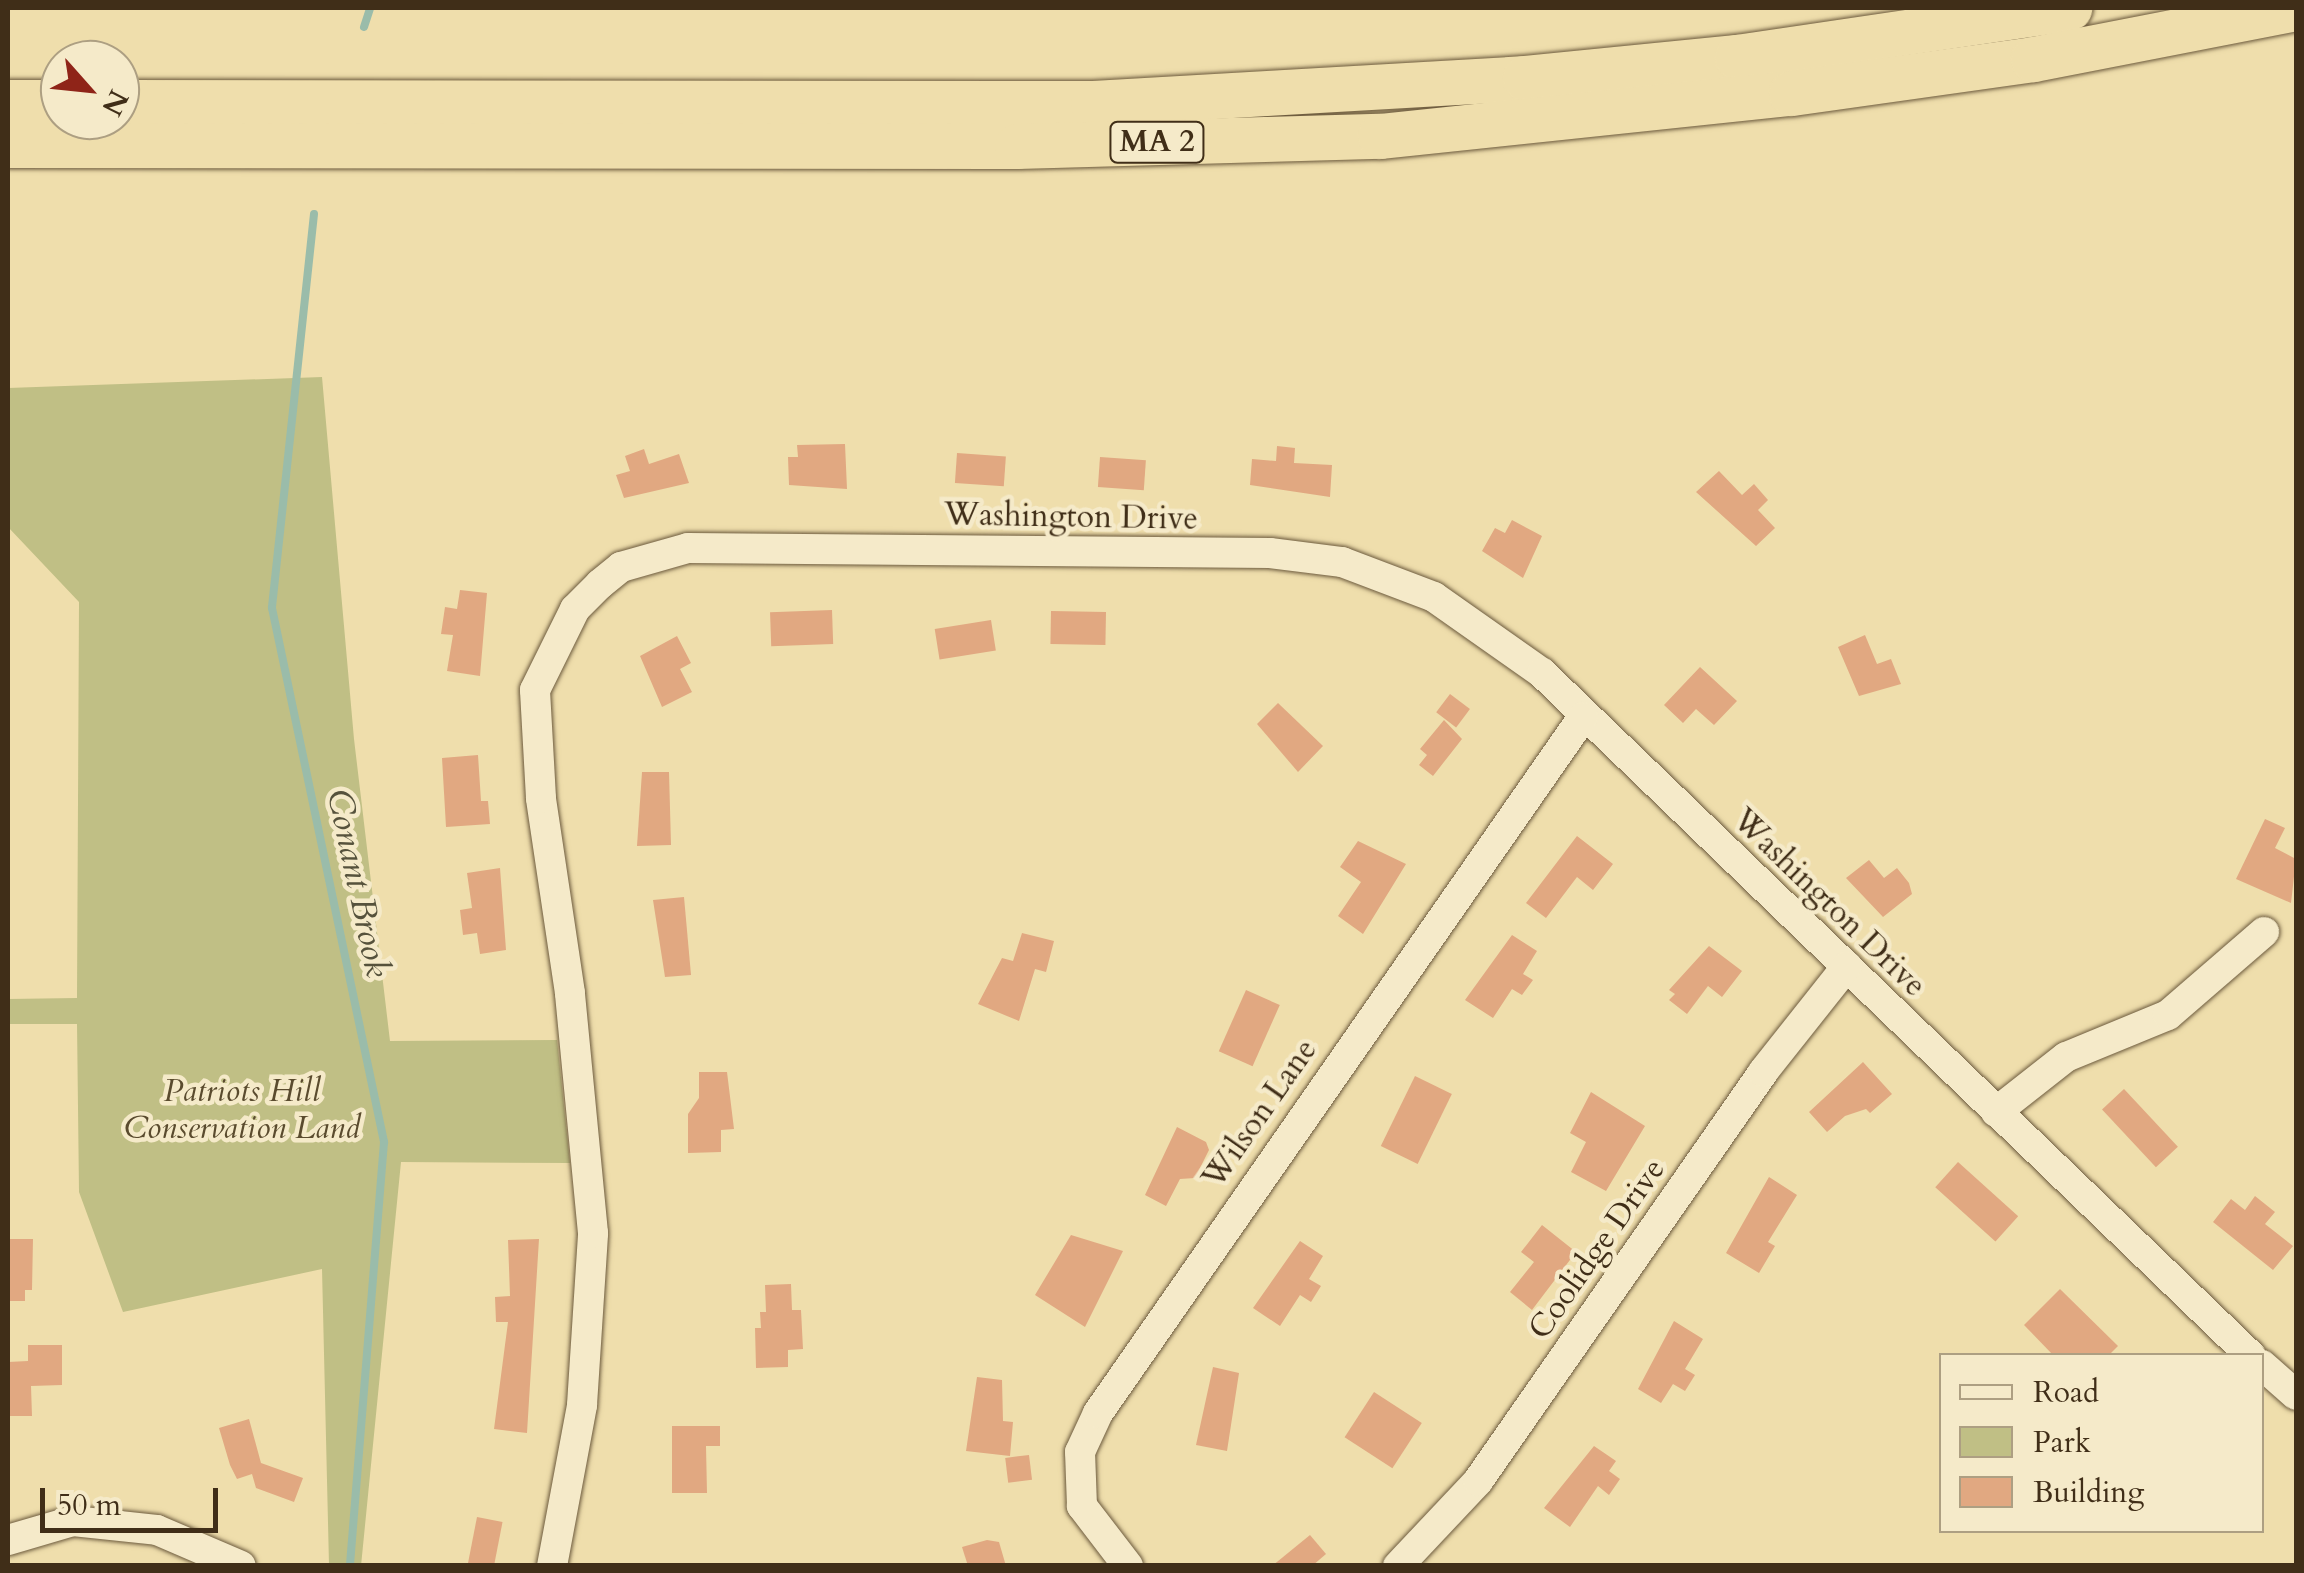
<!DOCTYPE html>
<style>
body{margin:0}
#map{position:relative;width:2304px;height:1573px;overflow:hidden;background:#efdeac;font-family:Cardo,serif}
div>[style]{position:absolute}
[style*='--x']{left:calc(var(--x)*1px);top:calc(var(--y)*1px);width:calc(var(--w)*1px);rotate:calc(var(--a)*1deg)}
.green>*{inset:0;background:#c0bf85}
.stream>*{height:8px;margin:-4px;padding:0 4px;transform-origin:4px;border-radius:4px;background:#9abcaa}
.building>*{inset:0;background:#e1a881;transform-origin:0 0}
.roads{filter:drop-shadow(0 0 2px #6c5a3d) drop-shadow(0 0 2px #6c5a3d)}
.minor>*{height:30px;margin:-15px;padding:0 15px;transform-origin:15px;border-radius:15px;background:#f5eac9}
.highway>*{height:45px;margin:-22.5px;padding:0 22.5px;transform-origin:22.5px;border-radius:22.5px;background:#efdeac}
span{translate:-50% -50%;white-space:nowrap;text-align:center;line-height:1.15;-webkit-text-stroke:9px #f5eac9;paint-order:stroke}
.shield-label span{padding:2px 8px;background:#f5eac9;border:2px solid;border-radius:8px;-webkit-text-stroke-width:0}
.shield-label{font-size:30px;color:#402e18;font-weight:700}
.street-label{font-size:32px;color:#402e18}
.park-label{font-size:32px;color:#5a4b2e;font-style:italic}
.water-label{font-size:35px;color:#56523c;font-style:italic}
.frame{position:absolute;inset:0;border:10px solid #402e18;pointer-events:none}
.legend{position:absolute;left:1939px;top:1353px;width:325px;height:180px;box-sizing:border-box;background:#f5eac9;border:2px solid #ad9f82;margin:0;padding:12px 18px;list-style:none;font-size:30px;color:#402e18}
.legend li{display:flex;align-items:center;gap:20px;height:50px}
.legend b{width:50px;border:2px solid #ad9f82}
.north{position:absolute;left:40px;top:40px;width:100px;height:100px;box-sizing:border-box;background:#f5eac9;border:2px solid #ad9f82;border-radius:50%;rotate:117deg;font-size:28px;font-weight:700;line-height:40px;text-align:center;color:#402e18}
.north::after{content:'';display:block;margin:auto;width:35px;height:45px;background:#8f2418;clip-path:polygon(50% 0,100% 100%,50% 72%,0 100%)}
.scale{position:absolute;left:40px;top:1488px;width:178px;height:45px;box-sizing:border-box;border:5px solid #402e18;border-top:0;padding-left:12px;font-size:30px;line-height:35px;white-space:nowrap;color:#402e18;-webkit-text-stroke:8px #f5eac9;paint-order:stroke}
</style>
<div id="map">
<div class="green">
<div style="clip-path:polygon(322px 377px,354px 739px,390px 1041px,557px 1040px,570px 1163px,401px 1162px,361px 1566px,329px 1565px,322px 1269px,123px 1312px,79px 1192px,77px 1024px,8px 1024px,8px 999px,77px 998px,79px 602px,8px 527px,8px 388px)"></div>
</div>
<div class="stream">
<div style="--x:364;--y:27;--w:20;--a:-72"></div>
<div style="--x:314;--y:214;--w:396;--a:96.1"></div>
<div style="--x:272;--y:608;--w:546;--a:78.15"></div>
<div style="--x:384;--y:1142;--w:425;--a:94.6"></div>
</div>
<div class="building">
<div style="clip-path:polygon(845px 444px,847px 489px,789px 485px,788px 457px,798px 457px,797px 445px)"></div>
<div style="clip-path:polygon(1277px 446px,1295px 448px,1294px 463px,1332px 465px,1330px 497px,1250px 485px,1252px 459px,1276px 461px)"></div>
<div style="clip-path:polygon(644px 449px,649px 464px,679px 454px,689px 483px,624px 498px,616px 475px,630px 471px,625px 456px)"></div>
<div style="left:957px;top:453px;width:49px;height:30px;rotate:4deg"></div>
<div style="left:1100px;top:457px;width:46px;height:30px;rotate:4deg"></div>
<div style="clip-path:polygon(1719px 471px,1742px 495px,1754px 484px,1768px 500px,1758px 510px,1775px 528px,1756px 546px,1696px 492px)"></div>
<div style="clip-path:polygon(1512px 520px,1542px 536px,1523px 578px,1482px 551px,1495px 528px,1505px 533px)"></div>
<div style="clip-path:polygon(460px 590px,487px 593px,480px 676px,447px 671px,453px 635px,441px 634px,445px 607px,457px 609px)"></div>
<div style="left:832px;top:610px;width:34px;height:62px;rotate:88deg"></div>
<div style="left:1051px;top:611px;width:55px;height:33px;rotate:1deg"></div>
<div style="left:991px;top:620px;width:31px;height:57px;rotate:81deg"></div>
<div style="clip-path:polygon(1865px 635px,1877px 664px,1891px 659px,1901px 684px,1859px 696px,1838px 647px)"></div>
<div style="clip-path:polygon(677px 636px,691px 663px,680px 669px,692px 692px,662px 707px,640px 656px)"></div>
<div style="clip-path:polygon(1700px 667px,1737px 701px,1714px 725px,1696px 709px,1683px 723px,1664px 705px)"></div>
<div style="left:1450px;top:694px;width:25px;height:23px;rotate:37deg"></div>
<div style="clip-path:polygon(1278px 703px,1323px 746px,1298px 772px,1257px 724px)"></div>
<div style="clip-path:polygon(1444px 720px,1462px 739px,1433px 776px,1419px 765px,1427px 755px,1420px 749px)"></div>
<div style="clip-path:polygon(478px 755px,481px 801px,488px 801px,490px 824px,446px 827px,442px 758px)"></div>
<div style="clip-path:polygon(642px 772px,669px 772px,671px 845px,637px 846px)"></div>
<div style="clip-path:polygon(2265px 819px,2285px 828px,2275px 848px,2296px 859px,2291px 903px,2236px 879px)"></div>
<div style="clip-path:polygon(1577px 836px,1613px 864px,1593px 890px,1577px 877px,1546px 918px,1526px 903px)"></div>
<div style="clip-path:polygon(1358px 841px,1406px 864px,1363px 934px,1338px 916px,1361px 882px,1340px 867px)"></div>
<div style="clip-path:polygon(1869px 860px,1884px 878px,1897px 868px,1909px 883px,1912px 894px,1883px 917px,1846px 878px)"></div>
<div style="clip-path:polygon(500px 868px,506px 950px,480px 954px,477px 933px,463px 935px,460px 910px,472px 908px,467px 873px)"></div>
<div style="clip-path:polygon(684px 897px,691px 975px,665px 977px,653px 900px)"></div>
<div style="clip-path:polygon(1022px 933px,1054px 941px,1046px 972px,1035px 969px,1019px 1021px,978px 1004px,1002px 958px,1013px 961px)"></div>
<div style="clip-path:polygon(1512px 935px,1537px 951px,1523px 974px,1533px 980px,1522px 995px,1512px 989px,1493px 1018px,1465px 1000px)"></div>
<div style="clip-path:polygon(1709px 946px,1742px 971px,1722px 997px,1708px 986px,1687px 1014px,1669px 1000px,1675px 994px,1669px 990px)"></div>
<div style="left:1246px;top:990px;width:37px;height:67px;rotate:24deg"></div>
<div style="clip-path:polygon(1863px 1062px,1892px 1094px,1870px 1113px,1866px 1109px,1845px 1116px,1827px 1132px,1809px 1112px)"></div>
<div style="clip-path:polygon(699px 1072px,727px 1072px,734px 1129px,721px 1130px,721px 1152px,688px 1153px,688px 1114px,699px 1098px)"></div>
<div style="left:1415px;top:1076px;width:41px;height:78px;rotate:26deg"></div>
<div style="left:2124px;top:1089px;width:79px;height:30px;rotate:47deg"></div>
<div style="clip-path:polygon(1591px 1092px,1645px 1126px,1606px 1191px,1571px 1172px,1586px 1142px,1570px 1133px)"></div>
<div style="clip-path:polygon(1177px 1127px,1206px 1142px,1209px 1150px,1195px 1178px,1180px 1179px,1166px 1206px,1145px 1195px)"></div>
<div style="left:1958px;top:1162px;width:81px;height:34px;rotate:42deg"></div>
<div style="clip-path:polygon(1769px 1177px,1797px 1195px,1768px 1242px,1775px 1246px,1759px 1273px,1726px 1253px)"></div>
<div style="clip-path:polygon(2255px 1196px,2275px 1212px,2265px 1224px,2293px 1246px,2273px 1270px,2213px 1222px,2231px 1199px,2245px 1210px)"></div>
<div style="clip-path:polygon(1542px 1225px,1576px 1252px,1532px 1310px,1510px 1292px,1534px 1262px,1521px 1252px)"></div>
<div style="clip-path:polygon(1071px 1235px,1123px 1251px,1085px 1327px,1035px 1295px)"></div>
<div style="clip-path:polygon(8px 1239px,33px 1239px,32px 1290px,25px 1290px,25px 1301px,8px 1301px)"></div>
<div style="clip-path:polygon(539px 1239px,527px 1433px,494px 1429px,508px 1322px,496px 1322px,495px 1297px,510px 1296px,508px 1240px)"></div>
<div style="clip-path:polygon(1300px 1241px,1323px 1256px,1309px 1279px,1321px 1286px,1311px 1302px,1300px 1295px,1280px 1326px,1253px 1308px)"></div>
<div style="clip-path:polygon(791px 1284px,792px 1310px,801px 1310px,803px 1349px,788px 1350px,788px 1367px,756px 1368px,755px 1328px,761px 1328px,760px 1312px,766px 1312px,765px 1285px)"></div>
<div style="clip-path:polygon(2060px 1289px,2118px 1346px,2108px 1356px,2054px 1356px,2024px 1325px)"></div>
<div style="clip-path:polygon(1674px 1321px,1703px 1339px,1685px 1369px,1695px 1375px,1685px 1391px,1673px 1384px,1661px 1403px,1638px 1389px)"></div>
<div style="clip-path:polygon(28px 1345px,62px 1345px,62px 1385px,31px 1386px,32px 1416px,8px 1416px,8px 1362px,28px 1361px)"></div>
<div style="clip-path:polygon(1213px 1367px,1239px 1373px,1227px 1451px,1196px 1445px)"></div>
<div style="clip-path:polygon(977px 1377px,1002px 1380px,1003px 1421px,1013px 1422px,1010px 1456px,966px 1451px)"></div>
<div style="left:1374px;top:1392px;width:57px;height:54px;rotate:33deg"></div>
<div style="clip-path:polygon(249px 1419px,261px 1463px,303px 1478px,294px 1502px,256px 1488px,252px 1474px,237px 1479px,230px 1465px,219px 1428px)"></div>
<div style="clip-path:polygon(672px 1426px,720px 1426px,720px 1446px,706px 1446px,707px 1493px,672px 1493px)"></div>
<div style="clip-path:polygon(1594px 1446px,1616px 1461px,1609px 1471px,1620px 1479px,1609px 1495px,1598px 1486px,1570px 1527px,1544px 1508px)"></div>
<div style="left:1029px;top:1455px;width:25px;height:24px;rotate:83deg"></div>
<div style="left:477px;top:1517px;width:26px;height:49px;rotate:11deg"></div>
<div style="clip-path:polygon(1310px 1535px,1326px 1554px,1312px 1566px,1272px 1566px)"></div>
<div style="clip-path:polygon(987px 1540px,999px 1542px,1006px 1566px,968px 1566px,962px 1547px)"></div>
</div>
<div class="roads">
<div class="minor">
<div style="--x:1996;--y:1112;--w:89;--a:-38.2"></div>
<div style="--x:2066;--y:1057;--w:110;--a:-22.4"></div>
<div style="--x:2168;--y:1015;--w:127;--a:-40.8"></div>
<div style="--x:2262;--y:1365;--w:45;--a:41.4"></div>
<div style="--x:8;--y:1540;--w:68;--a:-16.3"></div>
<div style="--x:73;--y:1521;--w:84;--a:6.1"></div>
<div style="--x:157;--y:1530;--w:91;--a:23.2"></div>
<div style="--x:552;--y:1566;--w:164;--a:-79.4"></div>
<div style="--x:582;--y:1405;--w:172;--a:-86.3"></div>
<div style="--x:593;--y:1233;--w:241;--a:-95.5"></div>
<div style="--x:570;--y:993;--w:197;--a:-98.5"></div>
<div style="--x:541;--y:798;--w:108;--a:-93.2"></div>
<div style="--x:535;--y:690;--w:90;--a:-63.7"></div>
<div style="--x:575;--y:609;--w:35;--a:-45"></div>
<div style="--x:600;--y:584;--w:27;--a:-39"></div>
<div style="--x:621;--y:567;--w:70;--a:-15.8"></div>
<div style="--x:688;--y:548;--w:582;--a:0.49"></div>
<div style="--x:1270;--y:553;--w:73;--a:7.1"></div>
<div style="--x:1342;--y:562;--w:98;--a:20.8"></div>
<div style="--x:1434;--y:597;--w:132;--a:35.1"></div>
<div style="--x:1542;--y:673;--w:984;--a:43.93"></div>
<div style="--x:1128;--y:1566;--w:76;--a:-127.5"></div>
<div style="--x:1082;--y:1506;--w:54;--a:-92.1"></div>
<div style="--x:1080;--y:1452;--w:43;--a:-65.2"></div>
<div style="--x:1098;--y:1413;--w:848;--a:-55.13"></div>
<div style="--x:1398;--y:1566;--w:117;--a:-46.7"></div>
<div style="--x:1478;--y:1481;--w:499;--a:-55.1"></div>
<div style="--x:1763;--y:1072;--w:135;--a:-51.6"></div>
</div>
<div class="highway">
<div style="--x:8;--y:102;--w:52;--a:0"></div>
<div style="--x:120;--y:102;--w:973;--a:0.06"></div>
<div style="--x:1093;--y:103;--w:433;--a:-3.3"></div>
<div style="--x:1525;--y:78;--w:213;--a:-5.7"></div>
<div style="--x:1737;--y:57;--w:336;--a:-8.4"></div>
<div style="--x:8;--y:145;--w:1009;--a:0.06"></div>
<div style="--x:1017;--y:146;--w:363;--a:-1.6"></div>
<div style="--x:1380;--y:136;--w:413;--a:-6"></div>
<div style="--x:1791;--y:93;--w:244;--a:-8"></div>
<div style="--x:2033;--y:59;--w:268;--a:-11"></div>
</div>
</div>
<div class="shield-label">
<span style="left:1157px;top:142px">MA 2</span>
</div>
<div class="street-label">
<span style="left:1071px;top:517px;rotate:1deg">Washington Drive</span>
<span style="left:1829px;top:903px;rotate:44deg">Washington Drive</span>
<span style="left:1260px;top:1114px;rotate:-55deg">Wilson Lane</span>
<span style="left:1597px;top:1249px;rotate:-55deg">Coolidge Drive</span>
</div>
<div class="park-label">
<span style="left:242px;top:1110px">Patriots Hill<br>Conservation Land</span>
</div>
<div class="water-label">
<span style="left:358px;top:883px;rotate:78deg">Conant Brook</span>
</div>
<div class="frame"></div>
<ul class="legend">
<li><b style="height:12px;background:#f5eac9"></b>Road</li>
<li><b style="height:28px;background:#c0bf85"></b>Park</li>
<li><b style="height:28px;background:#e1a881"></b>Building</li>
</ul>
<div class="north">N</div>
<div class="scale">50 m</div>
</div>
